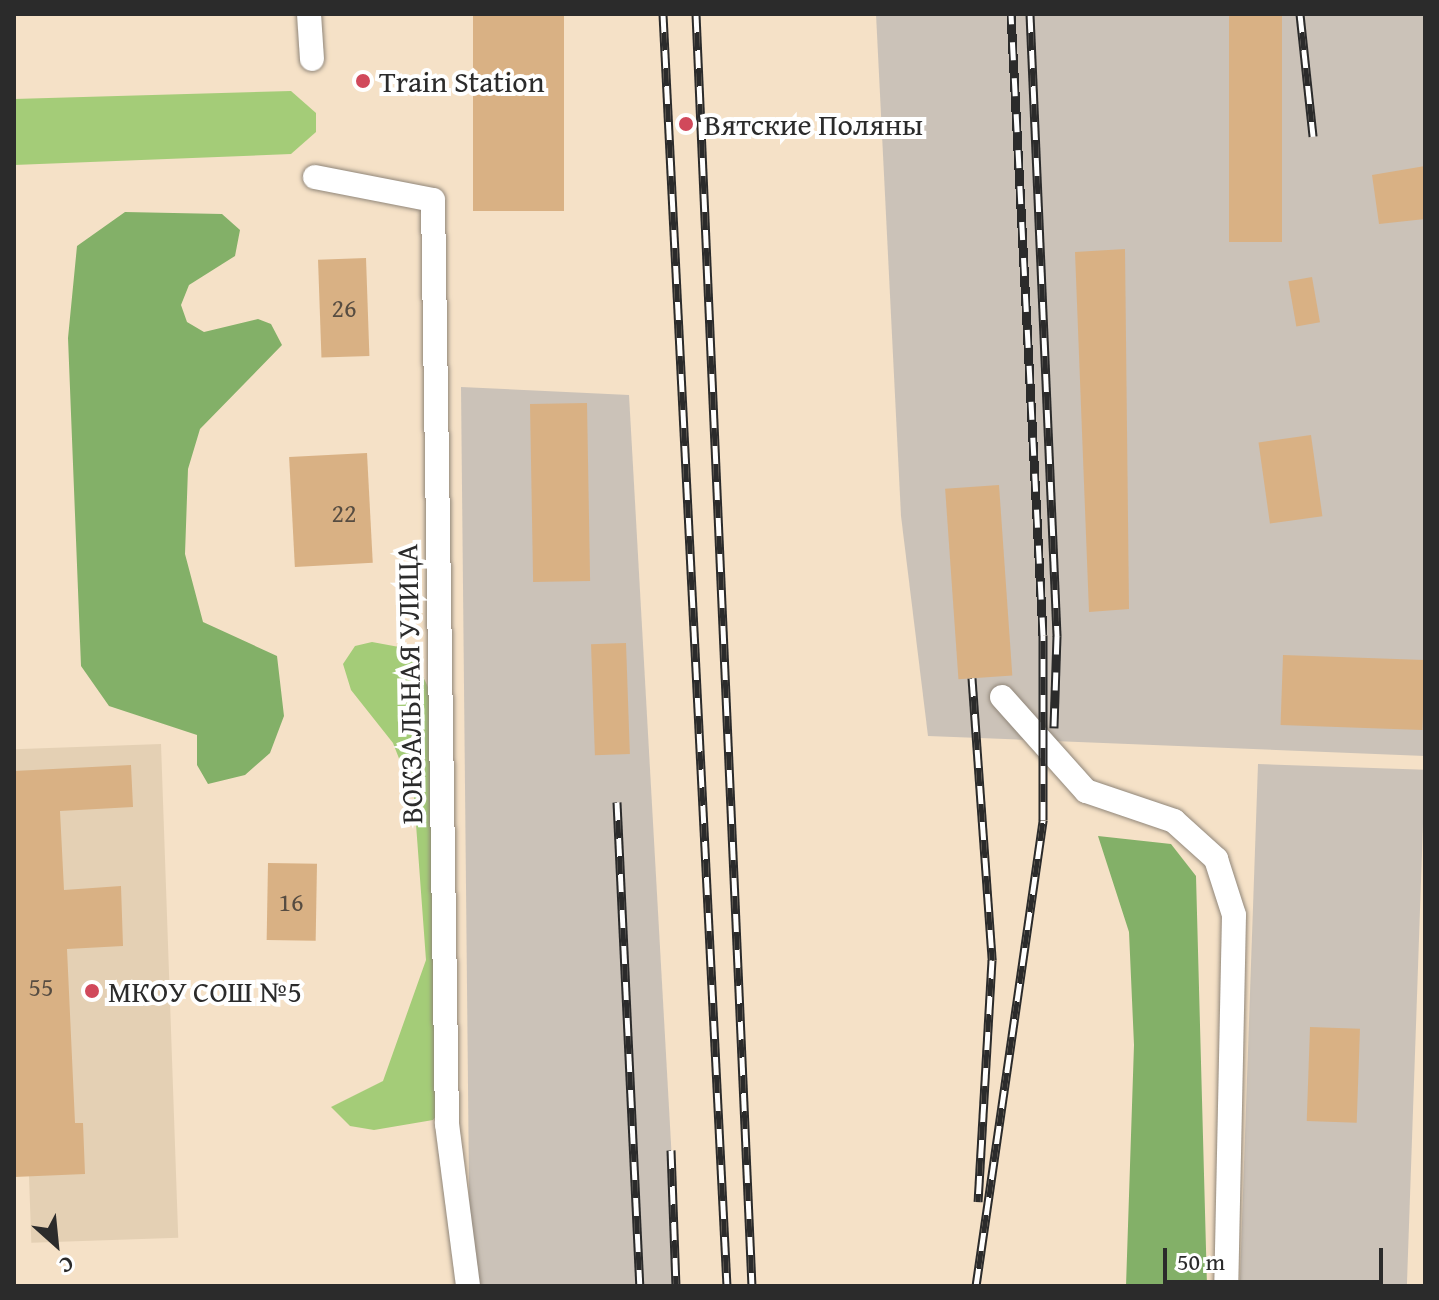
<!DOCTYPE html>
<meta charset="utf-8">
<style>
body{margin:0}
#map{position:relative;width:1439px;height:1300px;overflow:hidden;background:#f5e1c7;font-family:"Gentium Book Plus",serif}
div>[style]{position:absolute}
[style*='--x']{left:calc(var(--x)*1px);top:calc(var(--y)*1px);width:calc(var(--w)*1px);rotate:calc(var(--a)*1deg)}
.built>*{inset:0;background:#e4d0b4;transform-origin:0 0}
.industrial>*{inset:0;background:#cbc2b8;transform-origin:0 0}
.green>*{inset:0;background:#a4cc78}
.forest>*{inset:0;background:#83b068}
.building>*{inset:0;background:#d9b184;transform-origin:0 0}
.roads{filter:drop-shadow(0 0 2px #908679) drop-shadow(0 0 2px #908679)}
.street>*{height:24px;margin:-12px;padding:0 12px;transform-origin:12px;border-radius:12px;background:#fff}
.rail>*{height:9px;margin-top:-4.5px;transform-origin:0;background:repeating-linear-gradient(90deg,#fff 0 18px,#2b2b2b 0 36px);box-sizing:border-box;border-block:2px solid #2b2b2b}
.dots>*{width:22px;height:22px;translate:-50% -50%;box-sizing:border-box;border:4px solid #fff;border-radius:50%}
span{translate:-50% -50%;white-space:nowrap;text-align:center;line-height:1.15;-webkit-text-stroke:8px #fff;paint-order:stroke}
.number-label{font-size:26px;color:#564c41}
.number-label span{-webkit-text-stroke-width:0}
.poi-label{font-size:30px;color:#2b2b2b}
.left{translate:0 -50%;text-align:left}
.street-label{font-size:30px;color:#2b2b2b}
.frame{position:absolute;inset:0;border:16px solid #2b2b2b;pointer-events:none}
.north{position:absolute;left:16px;top:1204px;width:80px;height:80px;-webkit-text-stroke:6px #fff;paint-order:stroke;rotate:153deg;font-size:22px;font-weight:700;line-height:32px;text-align:center;color:#2b2b2b}
.north::after{content:'';display:block;margin:auto;width:28px;height:36px;background:#2b2b2b;clip-path:polygon(50% 0,100% 100%,50% 72%,0 100%)}
.scale{position:absolute;left:1163px;top:1248px;width:220px;height:36px;box-sizing:border-box;border:4px solid #2b2b2b;border-top:0;padding-left:10px;font-size:24px;line-height:28px;white-space:nowrap;color:#2b2b2b;-webkit-text-stroke:6px #fff;paint-order:stroke}
</style>
<div id="map">
<div class="built">
<div style="left:161px;top:744px;width:494px;height:147px;rotate:88deg"></div>
</div>
<div class="industrial">
<div style="clip-path:polygon(876px 14px,1425px 14px,1425px 756px,928px 736px,901px 516px)"></div>
<div style="clip-path:polygon(461px 387px,629px 395px,679px 1286px,470px 1286px)"></div>
<div style="left:1258px;top:764px;width:167px;height:522px;rotate:2deg"></div>
</div>
<div class="green">
<div style="clip-path:polygon(291px 91px,316px 113px,316px 132px,291px 154px,14px 165px,14px 99px)"></div>
<div style="clip-path:polygon(372px 642px,410px 649px,436px 704px,452px 1096px,433px 1120px,374px 1130px,350px 1126px,331px 1107px,383px 1081px,426px 960px,414px 797px,393px 743px,351px 690px,343px 664px,355px 646px)"></div>
</div>
<div class="forest">
<div style="clip-path:polygon(125px 212px,222px 214px,240px 230px,235px 256px,189px 285px,181px 305px,187px 322px,204px 332px,258px 319px,271px 324px,282px 345px,200px 429px,188px 469px,185px 554px,203px 622px,277px 656px,284px 716px,270px 753px,245px 775px,208px 784px,197px 765px,197px 735px,109px 706px,81px 666px,68px 338px,77px 246px)"></div>
<div style="clip-path:polygon(1098px 836px,1171px 844px,1196px 876px,1207px 1286px,1126px 1286px,1134px 1045px,1129px 932px)"></div>
</div>
<div class="building">
<div style="left:473px;top:14px;width:91px;height:197px"></div>
<div style="left:1229px;top:14px;width:53px;height:228px"></div>
<div style="clip-path:polygon(1425px 166px,1425px 219px,1379px 224px,1372px 175px)"></div>
<div style="clip-path:polygon(1125px 249px,1129px 609px,1089px 612px,1075px 252px)"></div>
<div style="left:366px;top:258px;width:98px;height:48px;rotate:88deg"></div>
<div style="left:1312px;top:277px;width:46px;height:24px;rotate:80deg"></div>
<div style="left:587px;top:403px;width:178px;height:57px;rotate:89deg"></div>
<div style="left:1311px;top:435px;width:82px;height:53px;rotate:82deg"></div>
<div style="left:367px;top:453px;width:110px;height:78px;rotate:87deg"></div>
<div style="left:999px;top:485px;width:191px;height:54px;rotate:86deg"></div>
<div style="left:626px;top:643px;width:111px;height:35px;rotate:88deg"></div>
<div style="left:1283px;top:655px;width:142px;height:70px;rotate:2deg"></div>
<div style="clip-path:polygon(131px 765px,133px 807px,60px 811px,64px 890px,121px 886px,123px 946px,67px 949px,75px 1123px,83px 1123px,85px 1174px,14px 1177px,14px 771px)"></div>
<div style="left:268px;top:863px;width:49px;height:77px;rotate:1deg"></div>
<div style="left:1310px;top:1027px;width:50px;height:94px;rotate:2deg"></div>
</div>
<div class="roads">
<div class="street">
<div style="--x:309;--y:14;--w:45;--a:86.2"></div>
<div style="--x:315;--y:177;--w:120;--a:11"></div>
<div style="--x:433;--y:200;--w:924;--a:89.13"></div>
<div style="--x:447;--y:1124;--w:163;--a:82.6"></div>
<div style="--x:1002;--y:697;--w:126;--a:48.2"></div>
<div style="--x:1086;--y:791;--w:93;--a:18.8"></div>
<div style="--x:1174;--y:821;--w:57;--a:42.1"></div>
<div style="--x:1216;--y:859;--w:59;--a:72.2"></div>
<div style="--x:1234;--y:915;--w:371;--a:91.2"></div>
</div>
</div>
<div class="rail">
<div style="--x:663;--y:14;--w:1274;--a:87.12"></div>
<div style="--x:696;--y:14;--w:1273;--a:87.48"></div>
<div style="--x:1030;--y:14;--w:623;--a:87.51"></div>
<div style="--x:1057;--y:636;--w:92;--a:91.9"></div>
<div style="--x:1300;--y:14;--w:123;--a:83.9"></div>
<div style="--x:972;--y:678;--w:283;--a:85.9"></div>
<div style="--x:992;--y:960;--w:242;--a:93.3"></div>
<div style="--x:617;--y:802;--w:485;--a:87.3"></div>
<div style="--x:671;--y:1150;--w:136;--a:87.9"></div>
<div style="--x:976;--y:1286;--w:471;--a:-81.8"></div>
<div style="--x:1043;--y:820;--w:185;--a:-90"></div>
<div style="--x:1043;--y:635;--w:622;--a:-92.95"></div>
</div>
<div class="dots">
<div style="left:363px;top:81px;background:#d1495b"></div>
<div style="left:686px;top:124px;background:#d1495b"></div>
<div style="left:92px;top:991px;background:#d1495b"></div>
</div>
<div class="number-label">
<span style="left:344px;top:308px">26</span>
<span style="left:344px;top:513px">22</span>
<span style="left:291px;top:902px">16</span>
<span style="left:41px;top:987px">55</span>
</div>
<div class="poi-label">
<span class="left" style="left:379px;top:81px">Train Station</span>
<span class="left" style="left:704px;top:124px">Вятские Поляны</span>
<span class="left" style="left:108px;top:991px">МКОУ СОШ №5</span>
</div>
<div class="street-label">
<span style="left:409px;top:684px;rotate:-91deg">ВОКЗАЛЬНАЯ УЛИЦА</span>
</div>
<div class="frame"></div>
<div class="north">С</div>
<div class="scale">50 m</div>
</div>
